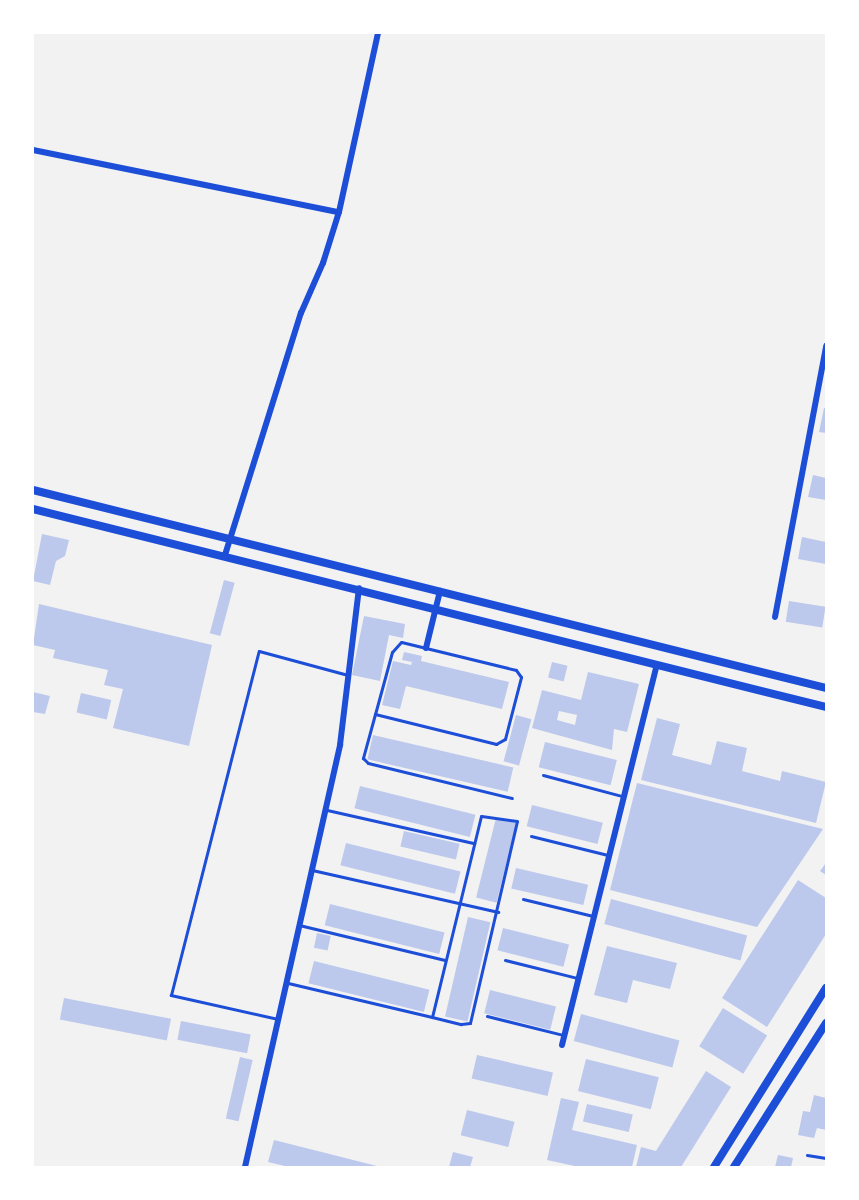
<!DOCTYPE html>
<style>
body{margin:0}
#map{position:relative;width:859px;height:1200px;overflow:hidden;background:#f2f2f2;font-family:"PT Sans Narrow",sans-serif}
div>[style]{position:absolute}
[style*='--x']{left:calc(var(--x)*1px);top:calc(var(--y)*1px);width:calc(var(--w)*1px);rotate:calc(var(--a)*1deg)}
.building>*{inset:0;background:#bdc9ec;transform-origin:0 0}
.service>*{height:3px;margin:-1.5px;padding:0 1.5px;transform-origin:1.5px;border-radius:1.5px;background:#1d4ed8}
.minor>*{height:6px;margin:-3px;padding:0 3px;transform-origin:3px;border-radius:3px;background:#1d4ed8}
.secondary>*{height:8px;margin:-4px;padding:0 4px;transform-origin:4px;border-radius:4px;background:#1d4ed8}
span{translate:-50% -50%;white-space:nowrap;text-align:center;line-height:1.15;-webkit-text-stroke:6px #fff;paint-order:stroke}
.frame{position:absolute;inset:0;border:34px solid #fff;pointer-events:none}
</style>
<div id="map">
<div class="building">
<div style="clip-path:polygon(824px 408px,826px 408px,826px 433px,819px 432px)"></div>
<div style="clip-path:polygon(813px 475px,826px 478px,826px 500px,808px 497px)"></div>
<div style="clip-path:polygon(42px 534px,69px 540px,65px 556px,56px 561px,50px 585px,33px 581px)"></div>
<div style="clip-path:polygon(802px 537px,826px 542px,826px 564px,798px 559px)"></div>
<div style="left:224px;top:580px;width:11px;height:55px;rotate:15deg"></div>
<div style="left:789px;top:601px;width:37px;height:21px;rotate:9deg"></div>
<div style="clip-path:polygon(39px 604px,212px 645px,189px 746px,113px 728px,123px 689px,104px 685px,108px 670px,53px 658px,55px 650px,33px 645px)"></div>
<div style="clip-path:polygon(364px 616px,405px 624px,403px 638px,389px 635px,380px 681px,352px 675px)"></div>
<div style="clip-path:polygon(404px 652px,422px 656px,421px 661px,509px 682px,502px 709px,406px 686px,400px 709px,382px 705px,393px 661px,411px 665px,412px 662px,402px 660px)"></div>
<div style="left:552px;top:662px;width:16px;height:16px;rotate:14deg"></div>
<div style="clip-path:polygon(evenodd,588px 672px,639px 684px,627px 732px,614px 729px,612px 750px,532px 728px,542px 690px,581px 700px,588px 672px,559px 711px,577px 715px,575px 725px,557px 720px,559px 711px)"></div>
<div style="clip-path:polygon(33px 692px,50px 696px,45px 714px,33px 712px)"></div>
<div style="left:81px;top:693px;width:31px;height:20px;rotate:13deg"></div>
<div style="left:516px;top:715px;width:16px;height:48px;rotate:15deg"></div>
<div style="clip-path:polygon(657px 718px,680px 724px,672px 755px,711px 765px,717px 741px,747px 748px,742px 771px,780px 781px,782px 771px,826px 782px,816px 823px,641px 780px)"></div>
<div style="left:373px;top:735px;width:144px;height:25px;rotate:13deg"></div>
<div style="left:545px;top:742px;width:74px;height:26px;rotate:14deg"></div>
<div style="clip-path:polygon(637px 783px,823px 829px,757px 927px,610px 890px)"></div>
<div style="left:360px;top:786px;width:119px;height:23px;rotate:14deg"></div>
<div style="left:532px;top:805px;width:73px;height:22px;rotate:14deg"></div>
<div style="left:496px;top:818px;width:21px;height:82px;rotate:14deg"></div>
<div style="left:404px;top:831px;width:57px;height:16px;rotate:13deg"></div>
<div style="left:346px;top:843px;width:118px;height:23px;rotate:14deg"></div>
<div style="clip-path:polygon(826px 863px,826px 875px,820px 871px)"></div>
<div style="left:516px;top:868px;width:74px;height:21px;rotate:13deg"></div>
<div style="clip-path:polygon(798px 880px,826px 898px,826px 934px,767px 1027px,722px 998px)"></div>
<div style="left:611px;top:899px;width:141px;height:26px;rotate:15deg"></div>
<div style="left:330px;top:904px;width:118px;height:22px;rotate:14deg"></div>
<div style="left:468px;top:917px;width:23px;height:102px;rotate:13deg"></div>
<div style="left:503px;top:928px;width:68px;height:23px;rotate:14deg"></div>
<div style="left:317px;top:933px;width:14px;height:15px;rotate:12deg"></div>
<div style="clip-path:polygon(607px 946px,677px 963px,670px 989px,633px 980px,627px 1003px,594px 995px)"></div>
<div style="left:314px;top:961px;width:119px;height:23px;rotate:14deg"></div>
<div style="left:490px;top:990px;width:68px;height:24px;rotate:14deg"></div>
<div style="left:64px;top:998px;width:109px;height:22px;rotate:11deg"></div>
<div style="left:723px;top:1008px;width:52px;height:45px;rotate:32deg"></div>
<div style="left:581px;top:1014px;width:102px;height:28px;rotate:15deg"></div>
<div style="left:181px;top:1021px;width:71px;height:19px;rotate:11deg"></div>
<div style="left:477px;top:1055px;width:78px;height:24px;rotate:13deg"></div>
<div style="left:240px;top:1057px;width:13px;height:63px;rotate:13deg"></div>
<div style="left:586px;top:1059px;width:75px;height:33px;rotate:14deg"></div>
<div style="clip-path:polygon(706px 1071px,731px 1087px,681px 1167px,636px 1167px,641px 1147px,656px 1151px)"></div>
<div style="clip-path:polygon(814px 1095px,826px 1098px,826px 1130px,817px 1128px,814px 1138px,798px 1135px,803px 1111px,810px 1112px)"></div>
<div style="clip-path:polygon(561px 1098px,579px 1102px,572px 1130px,637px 1145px,632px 1167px,579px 1167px,547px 1160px)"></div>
<div style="left:587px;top:1104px;width:47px;height:18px;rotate:13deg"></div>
<div style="left:467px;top:1110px;width:49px;height:26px;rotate:14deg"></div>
<div style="clip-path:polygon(274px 1140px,377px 1166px,377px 1167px,289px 1167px,268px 1162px)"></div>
<div style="clip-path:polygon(453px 1152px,473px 1157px,470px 1167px,449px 1167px)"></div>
<div style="clip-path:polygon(778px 1155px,793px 1158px,791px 1167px,775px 1167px)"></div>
</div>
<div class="service">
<div style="--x:375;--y:714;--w:125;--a:13.9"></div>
<div style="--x:496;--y:744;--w:10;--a:-29"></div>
<div style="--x:505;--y:739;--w:64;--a:-75.5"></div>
<div style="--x:521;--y:677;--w:9;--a:-126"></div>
<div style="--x:516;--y:670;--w:118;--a:-166.3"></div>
<div style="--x:401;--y:642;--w:13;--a:132"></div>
<div style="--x:392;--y:652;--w:64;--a:105.3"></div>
<div style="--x:375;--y:714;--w:46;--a:105.3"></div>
<div style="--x:363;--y:758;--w:7;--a:45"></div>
<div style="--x:368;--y:763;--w:148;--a:13.7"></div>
<div style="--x:543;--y:775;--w:82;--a:14.9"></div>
<div style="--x:327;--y:810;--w:151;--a:12.7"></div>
<div style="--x:531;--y:836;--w:79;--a:13.9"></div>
<div style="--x:312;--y:870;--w:191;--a:12.7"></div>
<div style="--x:523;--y:899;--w:72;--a:13.7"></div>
<div style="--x:299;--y:925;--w:150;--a:13.5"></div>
<div style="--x:505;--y:960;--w:74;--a:14"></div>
<div style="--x:288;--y:983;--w:148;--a:13.3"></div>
<div style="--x:432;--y:1017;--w:30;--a:14"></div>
<div style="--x:461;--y:1024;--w:9;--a:-6"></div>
<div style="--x:470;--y:1023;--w:207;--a:-76.9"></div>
<div style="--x:517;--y:821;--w:36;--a:-172"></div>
<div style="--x:481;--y:816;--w:207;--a:103.7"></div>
<div style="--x:487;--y:1016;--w:78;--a:14"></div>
<div style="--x:278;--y:1019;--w:110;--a:-167.4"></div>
<div style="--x:171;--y:995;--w:355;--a:-75.7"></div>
<div style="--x:259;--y:651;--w:92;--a:15.1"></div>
<div style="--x:807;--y:1155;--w:19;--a:9"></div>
</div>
<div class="minor">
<div style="--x:33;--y:150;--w:312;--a:11.5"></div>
<div style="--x:225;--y:555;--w:254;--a:-72.6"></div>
<div style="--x:301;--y:313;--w:55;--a:-66.3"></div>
<div style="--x:323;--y:263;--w:53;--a:-72.6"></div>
<div style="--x:339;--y:212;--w:183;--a:-77.7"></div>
<div style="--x:775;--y:617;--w:276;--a:-79.3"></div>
<div style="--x:426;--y:648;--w:59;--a:-76.2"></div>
<div style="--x:562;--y:1045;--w:392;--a:-76"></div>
<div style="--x:245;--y:1167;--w:433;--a:-77.3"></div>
<div style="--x:340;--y:745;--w:158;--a:-83.1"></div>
</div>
<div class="secondary">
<div style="--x:33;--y:490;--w:817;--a:14.02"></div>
<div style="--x:33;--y:509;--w:817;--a:14.02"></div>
<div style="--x:714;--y:1167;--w:211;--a:-58"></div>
<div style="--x:734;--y:1167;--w:171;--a:-57.4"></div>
</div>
<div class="frame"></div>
</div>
